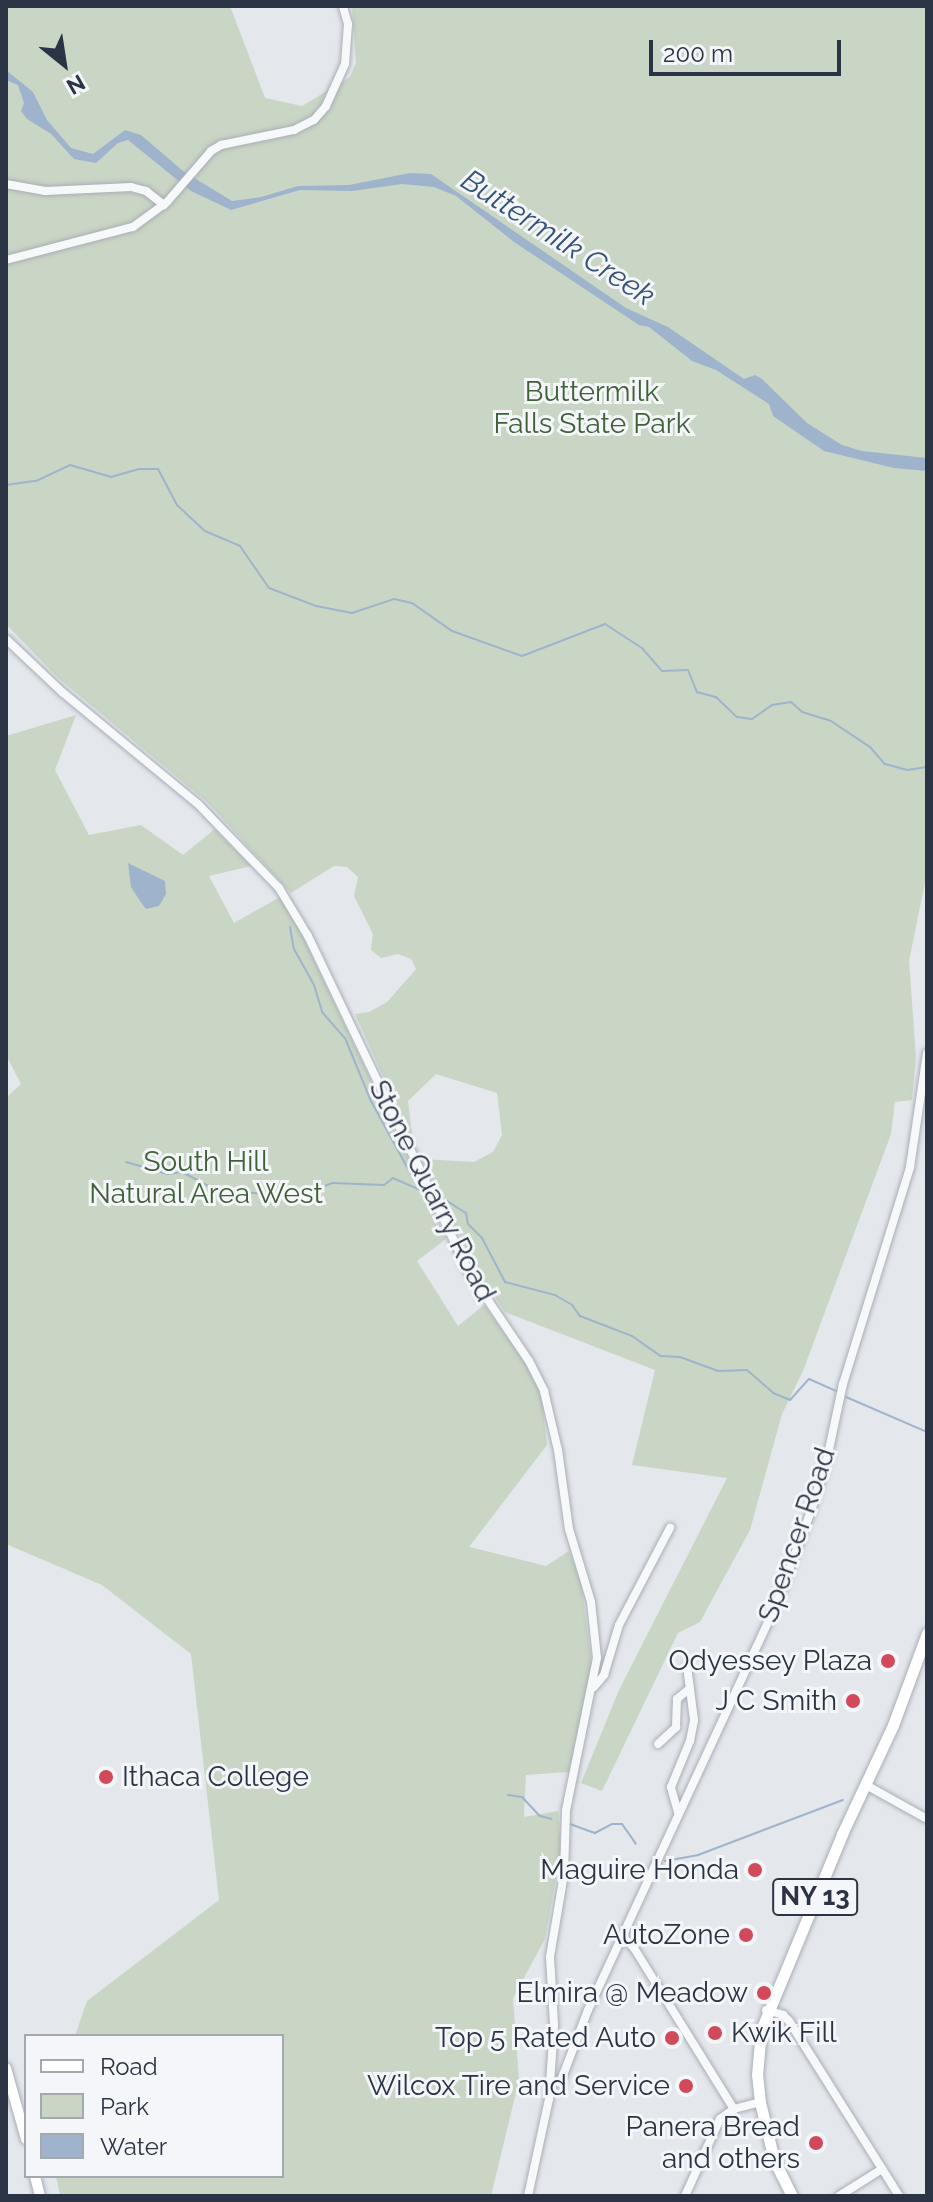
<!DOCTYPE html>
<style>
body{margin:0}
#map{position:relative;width:933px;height:2202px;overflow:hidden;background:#e4e7ec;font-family:Raleway,sans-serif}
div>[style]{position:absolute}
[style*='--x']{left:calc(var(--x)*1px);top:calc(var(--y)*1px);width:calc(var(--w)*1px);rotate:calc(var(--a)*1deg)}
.green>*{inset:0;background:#c9d6c5}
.water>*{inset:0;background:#9fb4cc}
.stream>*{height:2px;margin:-1px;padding:0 1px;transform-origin:1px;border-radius:1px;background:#9fb4cc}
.roads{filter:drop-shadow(0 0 2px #a9aeb7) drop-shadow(0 0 2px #a9aeb7)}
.minor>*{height:8px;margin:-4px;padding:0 4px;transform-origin:4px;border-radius:4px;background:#f7f8fa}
.major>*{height:10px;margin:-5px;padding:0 5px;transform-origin:5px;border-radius:5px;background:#fff}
.highway>*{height:11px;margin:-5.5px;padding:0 5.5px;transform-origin:5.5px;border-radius:5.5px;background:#fff}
.dots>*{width:22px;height:22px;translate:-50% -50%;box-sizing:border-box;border:4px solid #f4f6f9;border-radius:50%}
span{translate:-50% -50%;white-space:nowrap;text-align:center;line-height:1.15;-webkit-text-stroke:6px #f4f6f9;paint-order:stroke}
.shield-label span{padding:2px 6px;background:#f4f6f9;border:2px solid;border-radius:6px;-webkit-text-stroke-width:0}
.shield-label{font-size:26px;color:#2b3445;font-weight:700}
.park-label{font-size:28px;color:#3f6138}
.street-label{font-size:28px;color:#2b3445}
.poi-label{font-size:28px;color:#2b3445}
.right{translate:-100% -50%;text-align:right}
.left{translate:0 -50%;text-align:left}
.water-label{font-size:30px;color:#34527a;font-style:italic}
.frame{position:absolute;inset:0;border:8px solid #2b3445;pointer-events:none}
.legend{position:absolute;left:24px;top:2034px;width:260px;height:144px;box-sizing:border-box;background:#f4f6f9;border:2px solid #a4a8b1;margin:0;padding:10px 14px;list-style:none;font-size:24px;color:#2b3445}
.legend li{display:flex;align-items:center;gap:16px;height:40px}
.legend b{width:40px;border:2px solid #a4a8b1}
.north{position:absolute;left:24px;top:24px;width:80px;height:80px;-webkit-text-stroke:6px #f4f6f9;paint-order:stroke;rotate:150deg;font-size:22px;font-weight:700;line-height:32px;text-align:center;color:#2b3445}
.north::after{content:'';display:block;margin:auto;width:28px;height:36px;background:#2b3445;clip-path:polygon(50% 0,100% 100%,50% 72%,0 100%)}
.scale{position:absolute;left:649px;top:40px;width:192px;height:36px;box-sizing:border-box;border:4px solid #2b3445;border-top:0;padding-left:10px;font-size:24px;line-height:28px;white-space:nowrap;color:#2b3445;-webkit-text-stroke:6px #f4f6f9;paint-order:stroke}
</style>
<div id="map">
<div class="green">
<div style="clip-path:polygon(6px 6px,230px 6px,265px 98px,302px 106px,350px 77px,356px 63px,352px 6px,927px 6px,927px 873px,909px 961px,916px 1057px,912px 1100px,895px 1102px,891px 1134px,803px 1371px,782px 1414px,750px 1530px,700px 1622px,678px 1633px,602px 1791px,581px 1783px,619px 1690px,727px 1478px,632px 1465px,655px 1370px,505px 1312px,478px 1272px,421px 1159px,474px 1162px,493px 1152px,502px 1135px,497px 1093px,436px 1074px,408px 1101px,413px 1142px,355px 1014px,369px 1012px,387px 1002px,416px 969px,411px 959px,398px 954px,381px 958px,371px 950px,373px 934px,354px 896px,358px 877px,347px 867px,334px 866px,291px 893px,207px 802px,56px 676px,6px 624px)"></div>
<div style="clip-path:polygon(76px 715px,55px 770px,89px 835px,141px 825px,183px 855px,215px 829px,251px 866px,209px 876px,234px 923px,280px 897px,297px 924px,446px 1239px,417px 1261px,458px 1326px,484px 1305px,532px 1372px,542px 1400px,547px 1445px,469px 1547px,546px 1566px,569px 1551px,581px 1582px,592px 1666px,569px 1772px,526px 1775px,524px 1817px,558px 1811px,561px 1850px,545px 1939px,513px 1998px,519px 2080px,491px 2196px,60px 2196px,56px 2176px,282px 2176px,282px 2036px,75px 2036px,87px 2001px,219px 1900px,191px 1654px,102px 1585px,6px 1544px,6px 1098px,21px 1084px,6px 1055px,6px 736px)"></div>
</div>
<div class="water">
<div style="clip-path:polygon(6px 70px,33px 92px,47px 120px,71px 148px,93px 154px,125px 130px,141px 135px,183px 171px,232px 201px,261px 197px,298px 186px,349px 185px,410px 173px,431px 174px,626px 308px,668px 327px,744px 379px,755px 375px,762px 379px,807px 423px,842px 445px,862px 451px,927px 458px,927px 471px,894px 468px,824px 451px,773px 416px,769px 404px,716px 370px,692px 361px,649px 327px,639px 325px,514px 242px,456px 196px,434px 187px,402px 184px,352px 191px,300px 190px,231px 210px,191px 191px,128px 140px,118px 143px,96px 163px,74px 159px,51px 134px,27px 119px,21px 111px,24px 103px,18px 85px,6px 80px)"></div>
<div style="clip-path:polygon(128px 863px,165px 881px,166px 894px,159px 906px,146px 909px,140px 901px,131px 887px)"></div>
</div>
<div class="stream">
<div style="--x:6;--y:485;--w:30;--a:-8"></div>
<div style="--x:36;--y:481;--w:38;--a:-25"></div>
<div style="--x:70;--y:465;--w:43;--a:16.3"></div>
<div style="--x:111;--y:477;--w:29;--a:-16"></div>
<div style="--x:139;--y:469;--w:19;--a:0"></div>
<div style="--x:158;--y:469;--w:41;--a:62.2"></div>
<div style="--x:177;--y:505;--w:38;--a:43"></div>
<div style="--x:205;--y:531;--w:38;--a:23"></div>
<div style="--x:240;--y:546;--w:51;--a:55.4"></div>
<div style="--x:269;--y:588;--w:50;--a:21"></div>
<div style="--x:316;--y:606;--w:37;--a:11"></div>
<div style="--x:352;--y:613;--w:44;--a:-18.4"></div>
<div style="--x:394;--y:599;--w:18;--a:13"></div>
<div style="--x:412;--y:603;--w:49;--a:35"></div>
<div style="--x:452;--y:631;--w:74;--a:19.7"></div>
<div style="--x:522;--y:656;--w:89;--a:-21.1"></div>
<div style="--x:605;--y:624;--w:44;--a:33"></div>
<div style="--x:642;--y:648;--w:30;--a:49"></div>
<div style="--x:662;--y:671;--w:26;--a:-2"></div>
<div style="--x:688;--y:670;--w:24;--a:68"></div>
<div style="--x:697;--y:692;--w:20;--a:15"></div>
<div style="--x:716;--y:697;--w:29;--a:44"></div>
<div style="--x:737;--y:717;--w:15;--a:8"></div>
<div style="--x:752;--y:719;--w:24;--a:-35"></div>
<div style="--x:772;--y:705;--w:19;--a:-9"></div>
<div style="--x:791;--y:702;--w:15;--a:42"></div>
<div style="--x:802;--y:712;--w:30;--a:17"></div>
<div style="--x:831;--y:721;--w:47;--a:33.7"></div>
<div style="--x:870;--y:747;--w:23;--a:49"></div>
<div style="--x:885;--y:764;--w:24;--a:15"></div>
<div style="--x:908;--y:770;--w:19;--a:-9"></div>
<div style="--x:290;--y:927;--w:22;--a:80"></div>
<div style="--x:294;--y:949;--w:41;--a:60.9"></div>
<div style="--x:314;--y:985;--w:28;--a:73"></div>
<div style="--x:322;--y:1012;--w:35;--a:49"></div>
<div style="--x:345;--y:1038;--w:68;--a:67.6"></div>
<div style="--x:371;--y:1101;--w:100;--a:61.4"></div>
<div style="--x:126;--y:1162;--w:43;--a:16.3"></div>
<div style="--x:167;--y:1174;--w:15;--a:-8"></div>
<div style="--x:182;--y:1172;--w:34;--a:28"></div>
<div style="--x:212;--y:1188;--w:60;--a:6.7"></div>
<div style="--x:272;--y:1195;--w:37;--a:-5"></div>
<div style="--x:309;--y:1192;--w:25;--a:-21"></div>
<div style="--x:332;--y:1183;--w:52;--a:2.2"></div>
<div style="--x:384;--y:1185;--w:11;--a:-38"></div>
<div style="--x:393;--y:1178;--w:30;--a:24"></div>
<div style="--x:438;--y:1195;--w:33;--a:33"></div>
<div style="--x:466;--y:1213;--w:11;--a:80"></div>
<div style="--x:468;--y:1224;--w:20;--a:45"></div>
<div style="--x:482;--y:1238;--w:50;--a:62.4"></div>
<div style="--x:505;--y:1282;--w:52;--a:14.6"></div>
<div style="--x:555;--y:1295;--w:20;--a:30"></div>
<div style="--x:572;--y:1305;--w:14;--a:54"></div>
<div style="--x:580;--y:1316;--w:56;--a:21"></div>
<div style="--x:632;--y:1336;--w:35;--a:35"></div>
<div style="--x:661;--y:1356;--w:19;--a:3"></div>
<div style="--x:680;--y:1357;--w:40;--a:20.2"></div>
<div style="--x:718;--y:1371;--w:29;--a:-2"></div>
<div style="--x:747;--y:1370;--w:35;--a:41"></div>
<div style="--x:773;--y:1393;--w:18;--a:22"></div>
<div style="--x:790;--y:1400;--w:28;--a:-48"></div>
<div style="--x:809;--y:1379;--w:30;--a:24"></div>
<div style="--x:846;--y:1397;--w:88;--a:23.4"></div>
<div style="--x:508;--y:1795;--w:14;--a:8"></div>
<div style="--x:522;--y:1797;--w:26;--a:47"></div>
<div style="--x:540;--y:1816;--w:12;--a:14"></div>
<div style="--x:570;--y:1824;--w:27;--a:20"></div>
<div style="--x:595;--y:1833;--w:19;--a:-28"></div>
<div style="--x:612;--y:1824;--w:10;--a:0"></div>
<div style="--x:622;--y:1824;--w:24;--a:55"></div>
<div style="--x:665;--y:1861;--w:34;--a:-10"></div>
<div style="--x:698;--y:1855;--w:155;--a:-20.8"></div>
</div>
<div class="roads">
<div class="minor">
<div style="--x:6;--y:184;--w:40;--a:10"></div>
<div style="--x:45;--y:191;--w:86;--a:-2.7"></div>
<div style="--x:131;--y:187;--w:16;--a:15"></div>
<div style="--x:146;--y:191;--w:23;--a:38"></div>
<div style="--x:6;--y:260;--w:131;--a:-14.6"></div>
<div style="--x:133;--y:227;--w:42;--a:-36.3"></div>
<div style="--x:167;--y:202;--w:67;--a:-49.2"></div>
<div style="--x:211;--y:151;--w:12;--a:-31"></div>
<div style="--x:221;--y:145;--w:75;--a:-11.6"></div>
<div style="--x:294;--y:130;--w:22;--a:-27"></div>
<div style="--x:314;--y:120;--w:18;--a:-49"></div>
<div style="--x:326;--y:106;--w:46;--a:-65.7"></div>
<div style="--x:345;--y:64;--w:40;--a:-85.7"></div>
<div style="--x:348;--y:24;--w:19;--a:-106"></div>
<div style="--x:6;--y:639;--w:77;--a:43.4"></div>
<div style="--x:62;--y:692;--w:176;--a:39.5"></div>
<div style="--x:198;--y:804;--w:117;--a:46"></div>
<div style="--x:279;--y:888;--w:56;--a:58.9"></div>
<div style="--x:308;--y:936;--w:373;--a:64.4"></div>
<div style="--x:469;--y:1272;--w:107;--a:56"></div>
<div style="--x:529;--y:1361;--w:34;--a:63"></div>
<div style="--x:544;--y:1391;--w:61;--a:76.7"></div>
<div style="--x:558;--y:1450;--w:80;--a:82.1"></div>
<div style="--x:569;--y:1529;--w:76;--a:73.2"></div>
<div style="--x:591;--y:1602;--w:56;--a:83.9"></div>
<div style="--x:597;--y:1658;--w:156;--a:101.5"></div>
<div style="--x:566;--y:1811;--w:63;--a:91.8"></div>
<div style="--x:564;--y:1874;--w:84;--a:99.6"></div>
<div style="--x:550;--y:1957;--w:68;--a:86.6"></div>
<div style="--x:554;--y:2025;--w:74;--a:93.9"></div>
<div style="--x:549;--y:2099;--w:99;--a:102.2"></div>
<div style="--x:594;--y:1687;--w:16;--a:-50"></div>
<div style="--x:604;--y:1675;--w:52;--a:-73.3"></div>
<div style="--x:619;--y:1625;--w:110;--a:-62.3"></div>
<div style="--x:658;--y:1744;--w:25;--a:-43"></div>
<div style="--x:676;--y:1727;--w:28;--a:-88"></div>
<div style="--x:677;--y:1699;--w:16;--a:-40"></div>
<div style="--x:866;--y:1785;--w:70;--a:29.1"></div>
<div style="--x:678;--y:1812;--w:26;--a:-106"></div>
<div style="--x:671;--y:1787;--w:50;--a:-67.6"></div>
<div style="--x:690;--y:1741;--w:21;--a:-79"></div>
<div style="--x:694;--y:1720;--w:54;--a:-97.4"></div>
<div style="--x:622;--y:1936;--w:17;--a:45"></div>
<div style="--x:634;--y:1948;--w:190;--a:58.2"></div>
<div style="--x:766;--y:2010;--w:18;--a:16"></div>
<div style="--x:783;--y:2015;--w:8;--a:45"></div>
<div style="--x:789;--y:2021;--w:207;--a:57.8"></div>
<div style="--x:560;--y:2083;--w:78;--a:-69"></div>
<div style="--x:588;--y:2010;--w:447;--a:-65.1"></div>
<div style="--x:776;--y:1605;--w:100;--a:-69.6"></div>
<div style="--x:811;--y:1511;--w:54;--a:-72.9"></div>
<div style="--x:827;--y:1459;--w:77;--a:-78"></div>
<div style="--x:843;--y:1384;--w:227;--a:-72.8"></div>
<div style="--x:910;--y:1167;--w:115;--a:-81.5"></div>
<div style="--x:685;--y:2196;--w:85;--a:-65.6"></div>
<div style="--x:720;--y:2119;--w:17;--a:-36"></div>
<div style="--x:734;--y:2109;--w:27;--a:-15"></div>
<div style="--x:839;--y:2196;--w:51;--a:-32.1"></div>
</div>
<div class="major">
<div style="--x:6;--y:2068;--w:74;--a:74.3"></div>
<div style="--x:35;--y:2176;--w:21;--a:76"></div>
</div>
<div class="highway">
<div style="--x:792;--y:2196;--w:40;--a:-116.6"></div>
<div style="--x:774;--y:2160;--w:60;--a:-103.6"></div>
<div style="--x:760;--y:2102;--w:27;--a:-96"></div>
<div style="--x:757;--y:2075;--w:45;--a:-84.9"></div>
<div style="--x:761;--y:2030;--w:212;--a:-67.5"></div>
<div style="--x:842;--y:1834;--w:120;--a:-64.9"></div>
<div style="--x:893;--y:1725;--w:98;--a:-69.7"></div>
</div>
</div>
<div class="dots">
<div style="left:888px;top:1661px;background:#d1495b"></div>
<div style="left:853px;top:1701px;background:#d1495b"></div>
<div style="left:106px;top:1777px;background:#d1495b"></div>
<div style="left:755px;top:1870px;background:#d1495b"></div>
<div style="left:746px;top:1935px;background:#d1495b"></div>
<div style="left:764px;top:1993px;background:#d1495b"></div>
<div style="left:715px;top:2033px;background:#d1495b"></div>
<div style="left:672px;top:2038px;background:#d1495b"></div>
<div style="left:686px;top:2086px;background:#d1495b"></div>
<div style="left:816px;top:2143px;background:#d1495b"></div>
</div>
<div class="shield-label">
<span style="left:815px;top:1897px">NY 13</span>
</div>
<div class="park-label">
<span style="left:592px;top:408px">Buttermilk<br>Falls State Park</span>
<span style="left:206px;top:1178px">South Hill<br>Natural Area West</span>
</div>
<div class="street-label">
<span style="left:432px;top:1191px;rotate:63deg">Stone Quarry Road</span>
<span style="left:797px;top:1535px;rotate:-71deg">Spencer Road</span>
</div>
<div class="poi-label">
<span class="right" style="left:872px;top:1661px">Odyessey Plaza</span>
<span class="right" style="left:837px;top:1701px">J C Smith</span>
<span class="left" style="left:122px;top:1777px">Ithaca College</span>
<span class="right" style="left:739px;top:1870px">Maguire Honda</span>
<span class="right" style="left:730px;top:1935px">AutoZone</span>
<span class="right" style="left:748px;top:1993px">Elmira @ Meadow</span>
<span class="left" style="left:731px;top:2033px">Kwik Fill</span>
<span class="right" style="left:656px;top:2038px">Top 5 Rated Auto</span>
<span class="right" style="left:670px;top:2086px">Wilcox Tire and Service</span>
<span class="right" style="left:800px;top:2143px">Panera Bread<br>and others</span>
</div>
<div class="water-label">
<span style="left:558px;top:238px;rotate:33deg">Buttermilk Creek</span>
</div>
<div class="frame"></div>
<ul class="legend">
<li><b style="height:10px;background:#fff"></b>Road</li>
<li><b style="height:22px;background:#c9d6c5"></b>Park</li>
<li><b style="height:22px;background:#9fb4cc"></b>Water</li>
</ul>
<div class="north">N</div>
<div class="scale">200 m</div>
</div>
